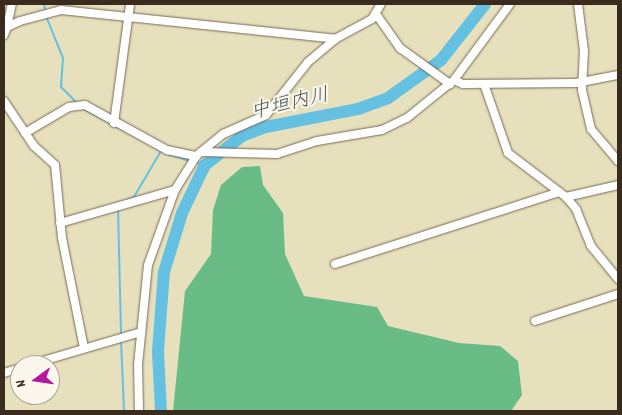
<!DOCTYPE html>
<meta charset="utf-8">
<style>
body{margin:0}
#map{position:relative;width:622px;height:415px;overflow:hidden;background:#e7e0bc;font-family:Dekko,"Klee One",sans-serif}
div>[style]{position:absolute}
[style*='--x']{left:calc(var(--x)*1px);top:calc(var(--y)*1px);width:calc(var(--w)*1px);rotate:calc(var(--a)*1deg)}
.forest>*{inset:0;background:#6abc87}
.stream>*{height:2px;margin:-1px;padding:0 1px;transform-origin:1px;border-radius:1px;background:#64c1e2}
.river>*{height:12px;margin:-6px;padding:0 6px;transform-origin:6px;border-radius:6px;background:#64c1e2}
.roads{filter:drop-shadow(0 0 1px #776a55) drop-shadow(0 0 1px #776a55)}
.minor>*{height:8px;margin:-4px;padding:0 4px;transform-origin:4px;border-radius:4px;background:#fff}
span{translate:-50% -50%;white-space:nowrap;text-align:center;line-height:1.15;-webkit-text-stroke:4px #fbf7ec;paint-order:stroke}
.water-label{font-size:20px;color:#475759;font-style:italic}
.frame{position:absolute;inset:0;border:5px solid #3b2a1e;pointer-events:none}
.north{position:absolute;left:10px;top:355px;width:50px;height:50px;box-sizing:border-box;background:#fbf7ec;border:1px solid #aea59a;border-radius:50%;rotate:256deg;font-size:14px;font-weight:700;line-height:20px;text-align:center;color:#3b2a1e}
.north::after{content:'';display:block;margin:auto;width:18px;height:22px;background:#b5179e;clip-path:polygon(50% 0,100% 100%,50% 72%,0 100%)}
</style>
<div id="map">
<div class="forest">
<div style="clip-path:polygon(260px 166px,263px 185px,283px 213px,285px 254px,304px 296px,377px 307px,388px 326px,459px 343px,500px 346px,518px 361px,522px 395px,511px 411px,173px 411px,185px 291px,211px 254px,213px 210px,221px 185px,242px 167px)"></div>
</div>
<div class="stream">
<div style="--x:44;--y:4;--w:7;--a:82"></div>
<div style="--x:46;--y:16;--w:45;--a:68"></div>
<div style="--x:63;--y:58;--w:29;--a:94"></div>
<div style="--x:61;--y:87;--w:23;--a:45"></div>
<div style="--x:82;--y:108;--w:68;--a:28.1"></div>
<div style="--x:165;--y:153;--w:25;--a:18"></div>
<div style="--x:194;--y:162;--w:11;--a:15"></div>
<div style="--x:118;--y:204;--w:17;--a:-24"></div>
<div style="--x:134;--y:197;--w:53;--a:-59.6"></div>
<div style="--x:118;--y:209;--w:127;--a:88.6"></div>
<div style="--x:121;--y:341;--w:70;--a:87.5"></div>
</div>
<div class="river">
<div style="--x:161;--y:411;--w:60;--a:-92.9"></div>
<div style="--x:158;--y:351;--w:79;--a:-85.7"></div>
<div style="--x:164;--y:272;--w:62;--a:-73"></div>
<div style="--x:182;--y:213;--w:53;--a:-64.4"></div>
<div style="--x:205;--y:165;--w:47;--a:-38.1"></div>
<div style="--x:242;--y:136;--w:26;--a:-21"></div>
<div style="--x:266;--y:127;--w:94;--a:-11.1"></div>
<div style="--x:358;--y:109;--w:32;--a:-20"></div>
<div style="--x:388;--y:98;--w:65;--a:-35.6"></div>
<div style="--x:441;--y:60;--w:71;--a:-51.8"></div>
</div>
<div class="roads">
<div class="minor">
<div style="--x:578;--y:4;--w:47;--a:82.7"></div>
<div style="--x:584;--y:51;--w:39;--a:93"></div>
<div style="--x:582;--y:90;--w:40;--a:77"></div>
<div style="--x:591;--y:129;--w:42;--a:49.8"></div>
<div style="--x:376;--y:14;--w:42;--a:54.8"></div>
<div style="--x:400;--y:48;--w:62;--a:35.8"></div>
<div style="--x:7;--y:27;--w:24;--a:-78"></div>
<div style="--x:4;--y:35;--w:9;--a:-69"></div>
<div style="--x:7;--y:27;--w:14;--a:-25"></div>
<div style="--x:20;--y:21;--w:42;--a:-15"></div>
<div style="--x:61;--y:10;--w:276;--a:6"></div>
<div style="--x:335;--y:39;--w:42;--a:-28.4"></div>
<div style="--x:372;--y:19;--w:17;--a:-59"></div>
<div style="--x:454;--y:80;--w:10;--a:24"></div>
<div style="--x:463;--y:84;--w:113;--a:-0.5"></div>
<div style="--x:576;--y:83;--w:43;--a:-10.8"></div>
<div style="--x:484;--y:84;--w:73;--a:70.8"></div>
<div style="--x:508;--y:153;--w:73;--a:37.2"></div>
<div style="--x:566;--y:197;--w:16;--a:50"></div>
<div style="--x:576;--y:209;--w:40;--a:68"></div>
<div style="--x:591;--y:246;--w:43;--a:50.7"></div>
<div style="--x:4;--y:101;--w:54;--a:56.3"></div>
<div style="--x:34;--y:146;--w:28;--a:42"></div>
<div style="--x:55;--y:165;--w:73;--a:84.5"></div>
<div style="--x:62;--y:238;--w:112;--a:78.7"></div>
<div style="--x:114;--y:123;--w:120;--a:-82.3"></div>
<div style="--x:25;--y:133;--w:51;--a:-30.6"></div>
<div style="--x:69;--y:107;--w:16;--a:-7"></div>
<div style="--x:85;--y:105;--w:94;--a:28.8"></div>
<div style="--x:167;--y:150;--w:30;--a:12"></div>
<div style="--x:202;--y:152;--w:75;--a:1.5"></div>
<div style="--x:277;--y:154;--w:42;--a:-18"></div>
<div style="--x:317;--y:141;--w:66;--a:-9.6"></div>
<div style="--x:382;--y:130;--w:28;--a:-26"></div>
<div style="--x:407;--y:118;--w:60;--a:-39"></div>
<div style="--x:454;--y:80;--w:94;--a:-53.6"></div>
<div style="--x:566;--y:197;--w:53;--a:-13"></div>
<div style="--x:60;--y:223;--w:120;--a:-16"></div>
<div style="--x:335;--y:264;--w:235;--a:-17.8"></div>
<div style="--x:535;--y:321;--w:87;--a:-18"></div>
<div style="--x:29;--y:365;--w:117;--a:-16.4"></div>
<div style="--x:4;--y:373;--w:17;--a:-17"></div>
<div style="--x:139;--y:411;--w:46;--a:-91.2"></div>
<div style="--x:138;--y:365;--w:100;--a:-84.3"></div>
<div style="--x:148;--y:265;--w:80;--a:-70.2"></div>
<div style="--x:175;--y:190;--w:40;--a:-58"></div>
<div style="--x:196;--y:156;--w:35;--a:-39"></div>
<div style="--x:223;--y:134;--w:47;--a:-23.8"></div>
<div style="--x:266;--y:115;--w:68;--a:-51.6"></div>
<div style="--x:308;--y:62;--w:35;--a:-40"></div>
</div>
</div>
<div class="water-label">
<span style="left:290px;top:105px;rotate:-13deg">中垣内川</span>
</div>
<div class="frame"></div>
<div class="north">N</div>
</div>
